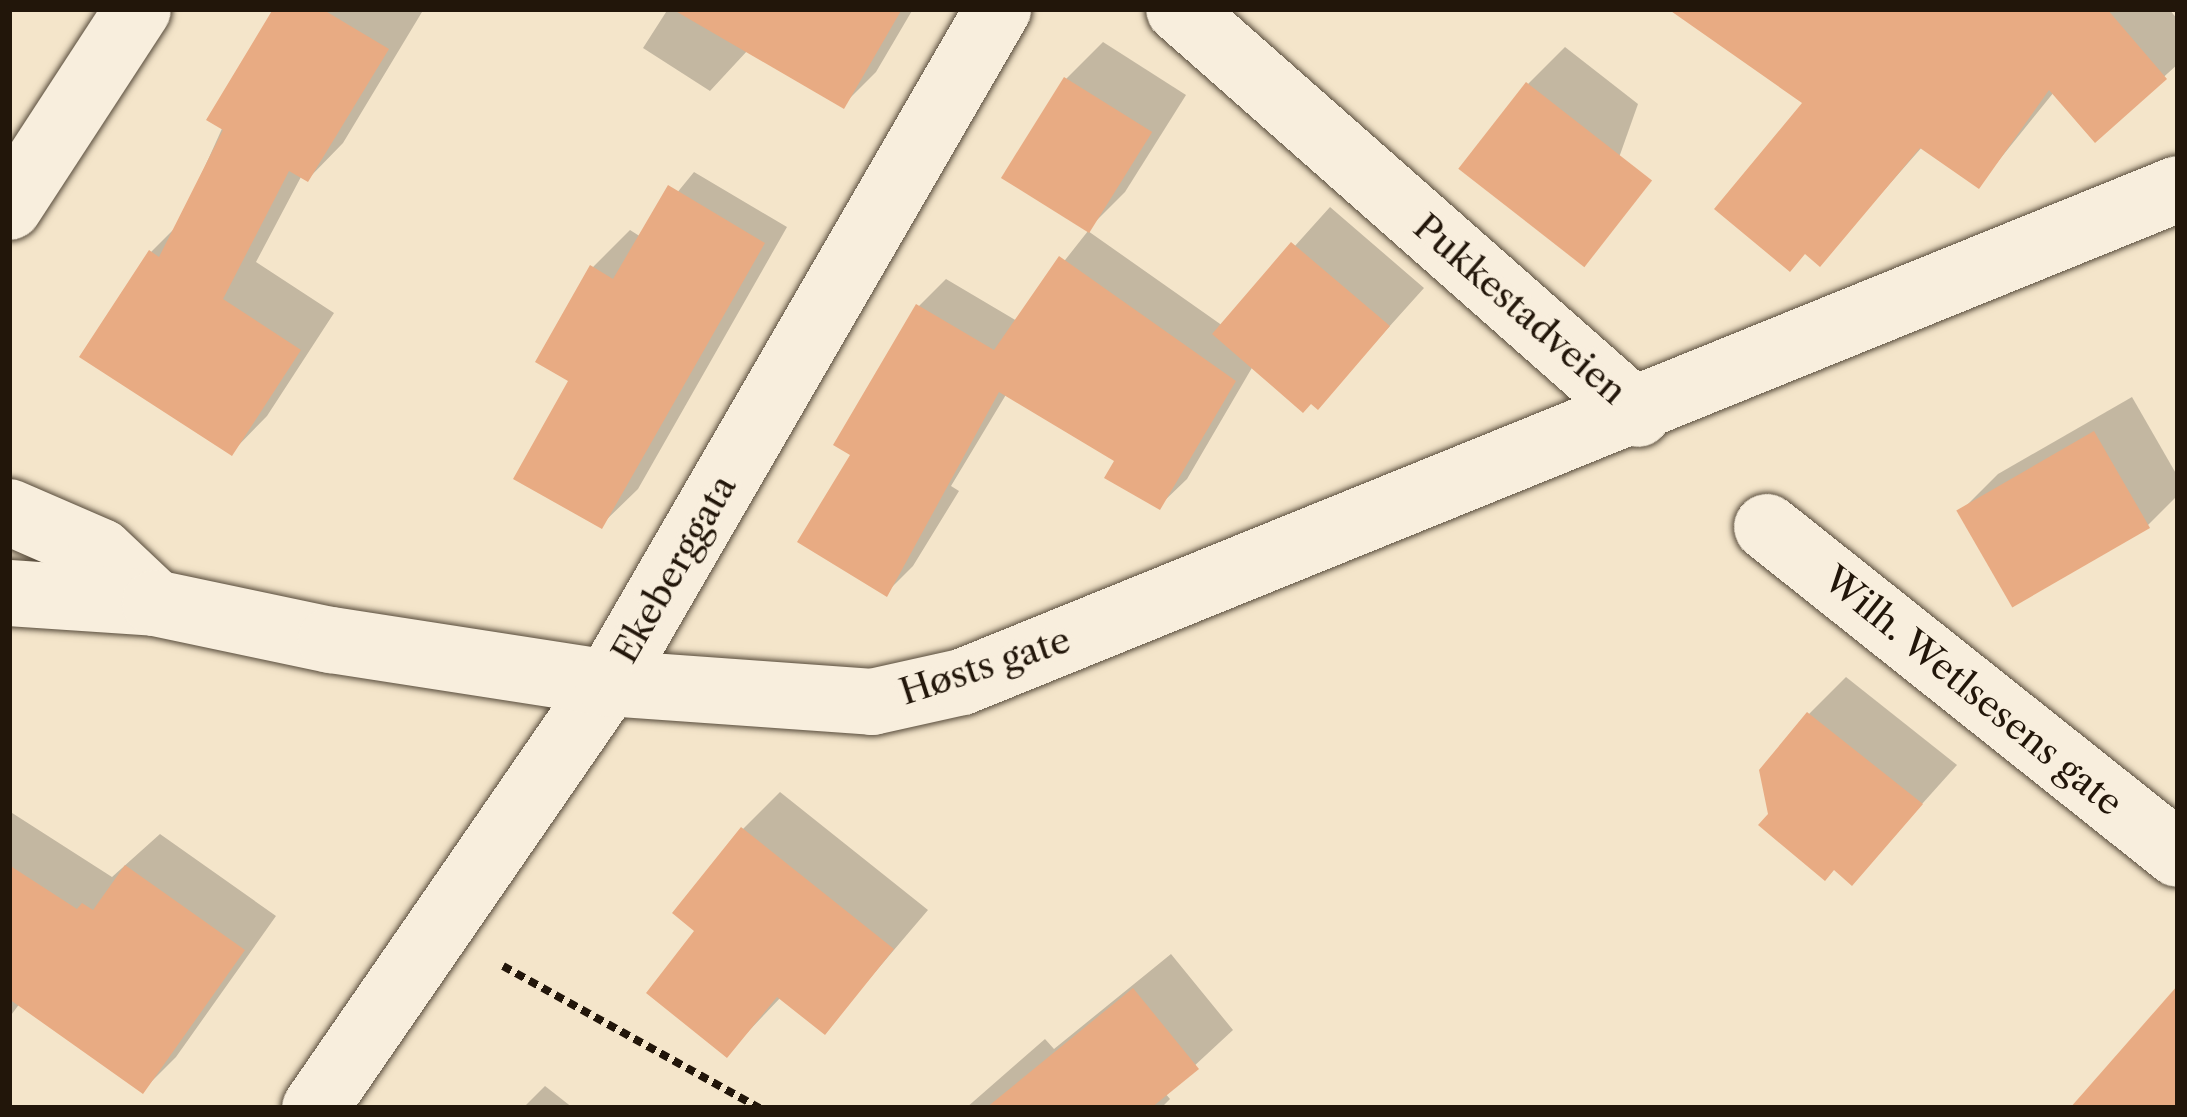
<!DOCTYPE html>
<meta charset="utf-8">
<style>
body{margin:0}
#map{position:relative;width:2187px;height:1117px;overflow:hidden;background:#f4e5ca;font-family:"Libre Caslon Text",serif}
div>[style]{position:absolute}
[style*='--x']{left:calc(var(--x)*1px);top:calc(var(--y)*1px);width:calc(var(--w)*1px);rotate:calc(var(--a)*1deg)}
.shadow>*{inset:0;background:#0003}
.building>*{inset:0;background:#e8ab83;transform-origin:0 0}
.path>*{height:8px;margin-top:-4px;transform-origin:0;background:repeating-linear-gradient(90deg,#22160a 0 9px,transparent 0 15px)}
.roads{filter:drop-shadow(0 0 3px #564a3a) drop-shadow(0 0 3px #564a3a)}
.street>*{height:66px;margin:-33px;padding:0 33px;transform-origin:33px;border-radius:33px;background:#f8eedd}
.secondary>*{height:66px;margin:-33px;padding:0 33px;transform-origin:33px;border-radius:33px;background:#f8eedd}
span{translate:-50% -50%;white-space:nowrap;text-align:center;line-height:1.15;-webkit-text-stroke:12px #f8eedd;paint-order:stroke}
.street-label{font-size:36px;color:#22160a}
.frame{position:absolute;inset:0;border:12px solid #22160a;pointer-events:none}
</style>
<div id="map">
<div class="shadow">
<div style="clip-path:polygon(276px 9px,422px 12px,343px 143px,308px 179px,302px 175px,256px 262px,334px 313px,267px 416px,232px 452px,151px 252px,179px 224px)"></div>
<div style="clip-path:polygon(668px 9px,913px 9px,876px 72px,843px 105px,748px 50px,710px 91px,643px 48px)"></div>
<div style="clip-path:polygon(1753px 9px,2169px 9px,2178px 20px,2178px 64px,2095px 139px,2054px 92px,1979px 185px,1923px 146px,1820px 263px,1806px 102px)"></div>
<div style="clip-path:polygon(1103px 42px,1186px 95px,1125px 192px,1088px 229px,1066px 79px)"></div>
<div style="clip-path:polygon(1565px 47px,1638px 104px,1600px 211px,1528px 84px)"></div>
<div style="clip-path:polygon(694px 172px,787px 227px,638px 489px,601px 525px,573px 380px,593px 267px,630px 230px,641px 237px)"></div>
<div style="clip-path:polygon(1330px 207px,1424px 288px,1318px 406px,1253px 366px,1187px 479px,1159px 506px,1118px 460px,1007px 393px,951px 486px,959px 491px,913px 566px,886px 593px,854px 454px,919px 306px,946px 279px,1017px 321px,1088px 231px,1223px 326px)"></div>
<div style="clip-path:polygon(2132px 397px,2178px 477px,2178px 495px,2148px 525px,1961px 511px,1998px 474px)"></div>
<div style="clip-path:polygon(1846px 677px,1957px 765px,1852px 882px,1771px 815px,1809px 714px)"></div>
<div style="clip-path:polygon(780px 792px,928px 910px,825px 1031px,781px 997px,727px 1054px,699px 930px,743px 829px)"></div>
<div style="clip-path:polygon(9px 811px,112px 877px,160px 834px,276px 916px,176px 1057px,143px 1090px,20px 1003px,9px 1018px)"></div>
<div style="clip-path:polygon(1171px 954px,1233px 1030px,1165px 1093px,1170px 1099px,1161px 1108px,966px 1108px,1045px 1039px,1054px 1049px)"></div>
<div style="clip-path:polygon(545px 1086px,573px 1108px,523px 1108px)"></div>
</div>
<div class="building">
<div style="clip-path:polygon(273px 9px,322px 9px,389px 49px,308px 182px,289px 171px,223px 299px,301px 350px,232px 456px,79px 357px,149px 250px,159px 257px,223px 130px,206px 120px)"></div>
<div style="clip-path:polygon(672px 9px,902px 9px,844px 109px)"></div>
<div style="clip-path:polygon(1668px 9px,2107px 9px,2167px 79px,2095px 143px,2049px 90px,1979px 189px,1920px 148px,1820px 267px,1805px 254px,1790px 272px,1714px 209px,1802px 103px)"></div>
<div style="left:1064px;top:77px;width:104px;height:119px;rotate:32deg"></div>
<div style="left:1526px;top:82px;width:160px;height:110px;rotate:38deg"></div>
<div style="clip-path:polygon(668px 185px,765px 243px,602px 529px,513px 479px,568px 381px,535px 362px,590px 265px,613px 279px)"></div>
<div style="clip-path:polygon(1291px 242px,1390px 326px,1318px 410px,1311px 404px,1303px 413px,1212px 334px)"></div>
<div style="clip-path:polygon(1059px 256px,1236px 381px,1160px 510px,1104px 478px,1114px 461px,999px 392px,887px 597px,797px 542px,850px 455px,833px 445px,916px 304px,994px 350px)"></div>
<div style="left:2094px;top:431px;width:112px;height:159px;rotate:60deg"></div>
<div style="clip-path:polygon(1807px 712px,1923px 804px,1852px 886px,1834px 870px,1825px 881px,1758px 825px,1768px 814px,1759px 770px)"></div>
<div style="clip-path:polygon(741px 827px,894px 949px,825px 1035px,777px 997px,727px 1058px,646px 993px,694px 931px,672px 913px)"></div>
<div style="clip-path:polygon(9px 865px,77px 909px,82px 903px,93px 910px,125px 865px,245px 950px,143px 1094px,9px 999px)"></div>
<div style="clip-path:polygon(2178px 985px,2178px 1108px,2070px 1108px)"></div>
<div style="clip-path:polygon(1133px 988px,1199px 1069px,1151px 1108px,986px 1108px)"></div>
</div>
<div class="path">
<div style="--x:503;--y:966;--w:293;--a:29"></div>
</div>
<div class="roads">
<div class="street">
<div style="--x:1179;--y:9;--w:612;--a:41.42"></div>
<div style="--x:9;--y:207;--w:236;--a:-56.9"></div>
<div style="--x:1767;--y:527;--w:525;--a:38.51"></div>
<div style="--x:315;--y:1108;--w:516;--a:-55.42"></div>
<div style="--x:608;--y:683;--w:779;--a:-59.94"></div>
</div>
<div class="secondary">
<div style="--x:9;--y:512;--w:100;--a:23.5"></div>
<div style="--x:101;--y:552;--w:74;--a:43.4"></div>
<div style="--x:9;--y:593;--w:146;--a:3.9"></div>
<div style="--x:155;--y:603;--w:180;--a:11.9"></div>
<div style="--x:331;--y:640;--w:280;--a:8.8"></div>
<div style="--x:608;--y:683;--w:265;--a:4.1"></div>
<div style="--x:872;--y:702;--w:92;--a:-12.5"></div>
<div style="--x:962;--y:682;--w:1312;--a:-22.07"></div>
</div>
</div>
<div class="street-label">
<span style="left:1520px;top:309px;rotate:41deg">Pukkestadveien</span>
<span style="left:674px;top:569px;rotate:-60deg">Ekeberggata</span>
<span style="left:985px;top:666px;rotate:-18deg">Høsts gate</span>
<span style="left:1973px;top:691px;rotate:39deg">Wilh. Wetlsesens gate</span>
</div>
<div class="frame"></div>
</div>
